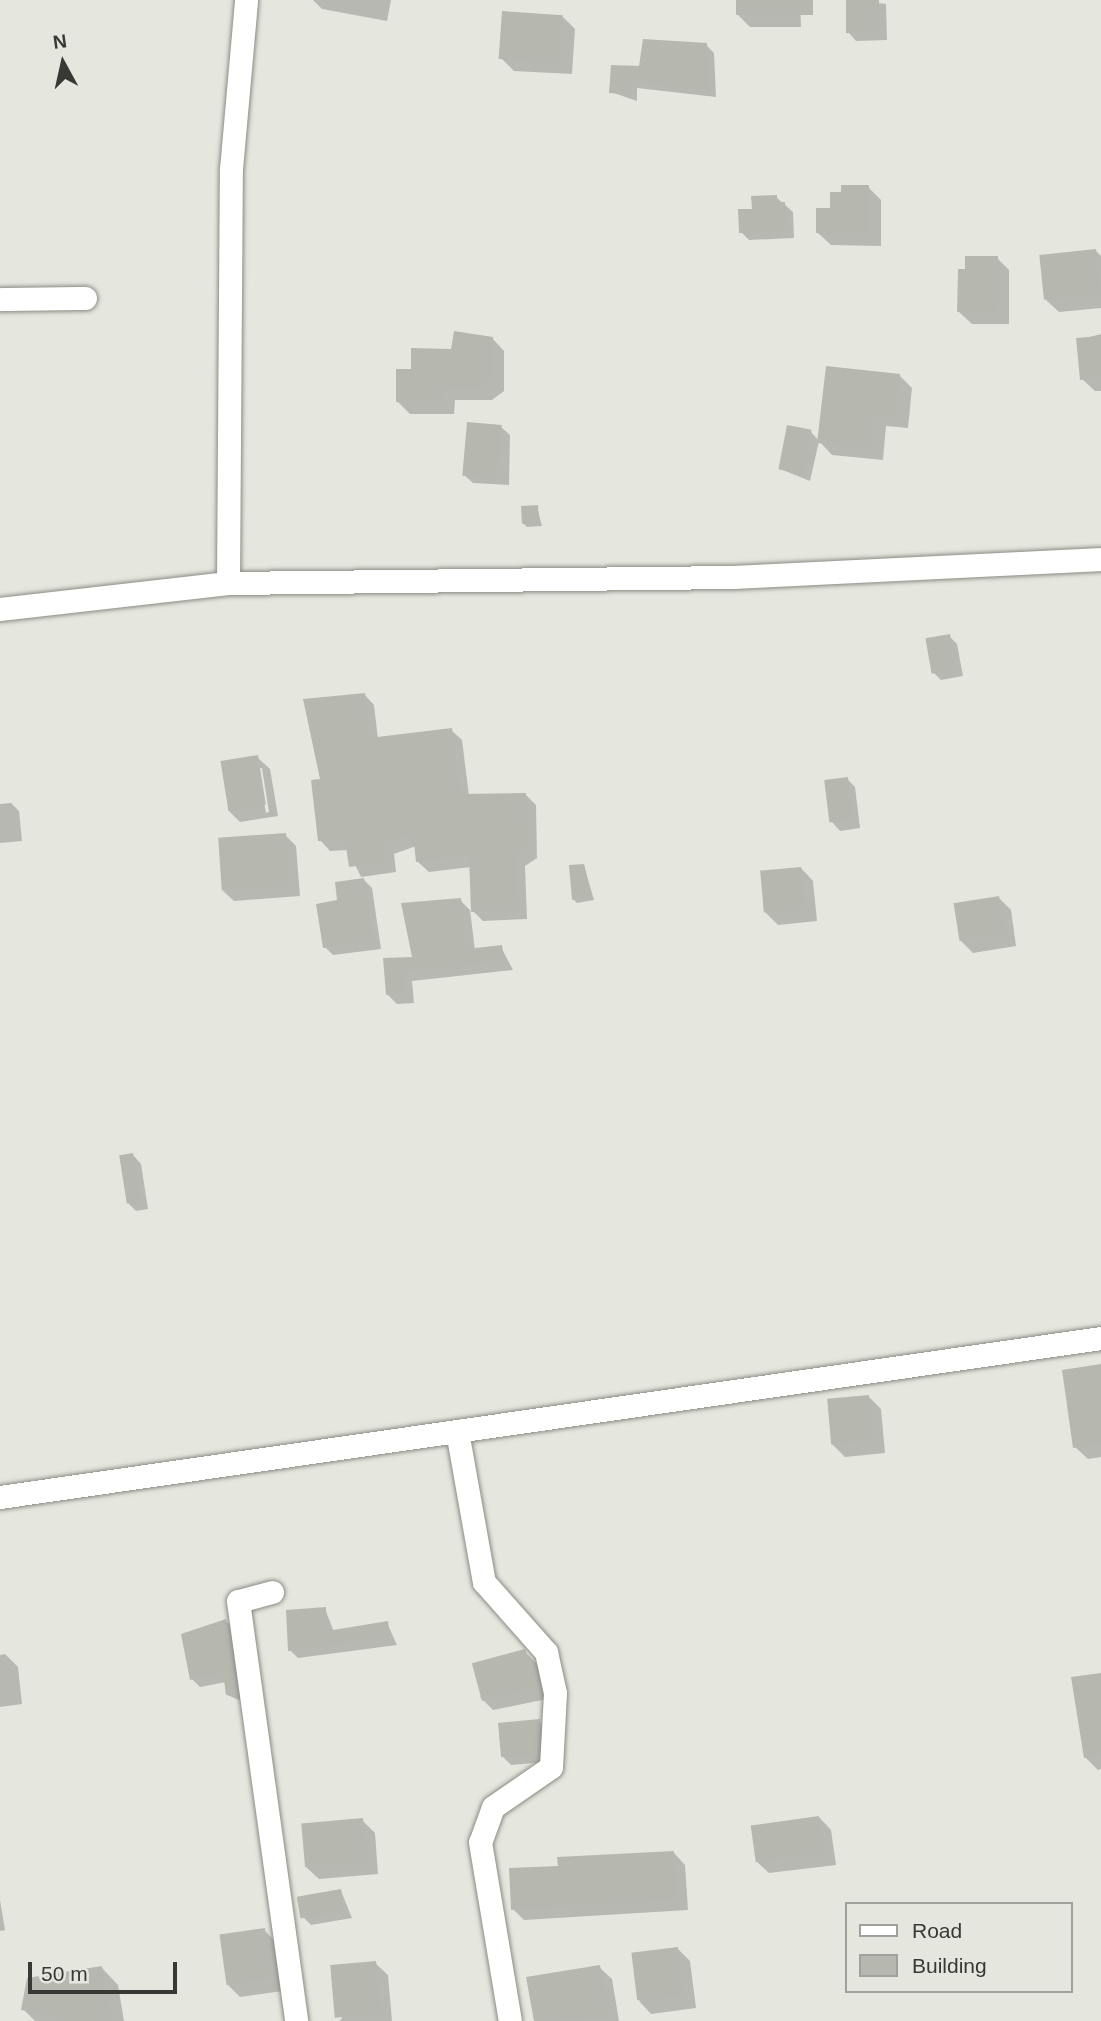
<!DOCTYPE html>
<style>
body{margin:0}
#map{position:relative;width:1101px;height:2021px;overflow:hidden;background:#e5e7de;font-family:Helvetica,sans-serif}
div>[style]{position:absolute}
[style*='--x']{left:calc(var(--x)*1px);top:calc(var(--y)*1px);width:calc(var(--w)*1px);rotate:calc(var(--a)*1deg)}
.shadow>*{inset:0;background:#0003}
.building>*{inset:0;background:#b6b8af;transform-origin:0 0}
.roads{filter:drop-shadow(0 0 2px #8a8c84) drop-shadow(0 0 2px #8a8c84)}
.street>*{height:23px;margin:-11.5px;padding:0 11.5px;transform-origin:11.5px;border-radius:11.5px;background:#fff}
span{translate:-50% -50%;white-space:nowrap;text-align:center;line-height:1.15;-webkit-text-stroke:5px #e5e7de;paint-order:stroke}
.legend{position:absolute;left:845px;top:1902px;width:228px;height:91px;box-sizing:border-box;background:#e5e7de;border:2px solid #a0a19a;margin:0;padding:9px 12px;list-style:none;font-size:21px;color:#383835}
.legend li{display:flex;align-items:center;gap:14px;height:35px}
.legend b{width:35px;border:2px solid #a0a19a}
.north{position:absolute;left:28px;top:28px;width:70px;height:70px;-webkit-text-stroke:5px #e5e7de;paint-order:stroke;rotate:352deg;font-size:19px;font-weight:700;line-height:28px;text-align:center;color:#383835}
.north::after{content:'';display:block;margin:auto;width:24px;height:32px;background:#383835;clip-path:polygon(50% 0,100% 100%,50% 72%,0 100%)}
.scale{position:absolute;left:28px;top:1962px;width:149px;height:32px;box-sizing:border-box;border:4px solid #383835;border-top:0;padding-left:9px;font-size:21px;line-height:24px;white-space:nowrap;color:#383835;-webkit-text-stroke:5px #e5e7de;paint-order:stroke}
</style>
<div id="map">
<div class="shadow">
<div style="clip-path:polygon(313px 0,391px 0,387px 21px,322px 9px)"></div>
<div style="clip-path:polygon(738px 0,800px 0,801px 27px,750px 27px,738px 15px)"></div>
<div style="clip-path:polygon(848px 0,886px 4px,887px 40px,856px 41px,848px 32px)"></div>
<div style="clip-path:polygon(563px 17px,575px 29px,572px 74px,514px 71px,501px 58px)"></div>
<div style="clip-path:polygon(706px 45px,714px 53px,716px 97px,637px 88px,637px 101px,611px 92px,641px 68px)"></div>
<div style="clip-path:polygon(868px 187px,881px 200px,881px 246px,831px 245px,818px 233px,831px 210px)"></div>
<div style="clip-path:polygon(776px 197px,793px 212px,794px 238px,749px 240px,741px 232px,754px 210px)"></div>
<div style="clip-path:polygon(1095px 250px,1101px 256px,1101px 308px,1059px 312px,1046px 300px)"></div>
<div style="clip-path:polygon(997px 258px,1009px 270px,1009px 324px,972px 324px,959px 312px)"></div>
<div style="clip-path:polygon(1101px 334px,1101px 391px,1095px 391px,1082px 379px,1078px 340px)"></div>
<div style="clip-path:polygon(492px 338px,504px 351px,504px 391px,492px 400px,455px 400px,454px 414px,410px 414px,397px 401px,412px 371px)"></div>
<div style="clip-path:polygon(899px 375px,912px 388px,908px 428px,886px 426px,883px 460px,832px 455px,819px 441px,810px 481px,780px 469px,811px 432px,819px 441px)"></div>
<div style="clip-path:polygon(501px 427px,510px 435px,509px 485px,473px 483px,464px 475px)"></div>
<div style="clip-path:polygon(537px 507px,542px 526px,527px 527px,523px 523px)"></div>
<div style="clip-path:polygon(949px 636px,957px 644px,963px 676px,941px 680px,933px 672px)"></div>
<div style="clip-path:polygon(364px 694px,374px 705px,378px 739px,451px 730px,462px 740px,469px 796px,525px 794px,536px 805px,537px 858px,525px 866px,527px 919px,483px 921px,473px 911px,471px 867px,429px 872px,418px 862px,416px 846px,394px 854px,396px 872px,361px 877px,348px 850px,330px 851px,320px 840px,322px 780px)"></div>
<div style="clip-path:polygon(evenodd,257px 757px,270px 769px,278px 816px,240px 822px,228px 810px,257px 757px,258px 768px,262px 768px,269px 812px,266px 813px,258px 768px)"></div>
<div style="clip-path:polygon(847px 779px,855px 787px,860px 828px,840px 831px,832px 822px)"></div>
<div style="clip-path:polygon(11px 803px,19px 811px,22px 841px,0 843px,0 804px)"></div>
<div style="clip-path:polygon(285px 835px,296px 846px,300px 896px,234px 901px,223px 891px)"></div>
<div style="clip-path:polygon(584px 866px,594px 900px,577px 903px,573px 899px)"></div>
<div style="clip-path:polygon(801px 868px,813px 881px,817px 921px,778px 925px,765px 912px)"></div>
<div style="clip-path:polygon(364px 880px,372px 888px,381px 949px,333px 955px,325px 947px,339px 902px)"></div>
<div style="clip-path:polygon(998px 897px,1011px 910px,1016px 946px,973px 953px,960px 940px)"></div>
<div style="clip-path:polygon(460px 900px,470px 910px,475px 950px,501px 947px,513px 970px,412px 981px,414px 1003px,397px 1004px,387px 994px,385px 960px,414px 958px)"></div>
<div style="clip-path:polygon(133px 1155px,141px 1164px,148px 1209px,136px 1211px,128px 1203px)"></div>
<div style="clip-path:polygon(1101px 1366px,1101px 1457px,1088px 1459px,1075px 1447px)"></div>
<div style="clip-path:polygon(868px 1396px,881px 1409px,885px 1453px,845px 1457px,832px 1444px)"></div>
<div style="clip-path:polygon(325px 1609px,334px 1632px,387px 1623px,397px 1645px,298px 1658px,290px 1650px)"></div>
<div style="clip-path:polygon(226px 1621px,234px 1629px,244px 1702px,227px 1695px,226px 1682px,200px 1687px,192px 1679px)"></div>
<div style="clip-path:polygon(524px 1651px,537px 1664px,547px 1699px,493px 1710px,480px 1697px)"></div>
<div style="clip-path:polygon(5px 1654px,18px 1667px,22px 1704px,0 1707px,0 1655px)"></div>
<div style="clip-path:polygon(1101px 1675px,1101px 1769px,1098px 1770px,1085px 1757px)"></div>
<div style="clip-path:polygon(539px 1721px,547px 1729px,545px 1762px,511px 1765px,503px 1757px)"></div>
<div style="clip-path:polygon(819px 1817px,831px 1830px,836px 1865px,769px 1873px,756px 1861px)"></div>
<div style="clip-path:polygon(362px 1820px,375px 1833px,378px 1874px,319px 1879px,306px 1867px)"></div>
<div style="clip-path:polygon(674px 1853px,685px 1865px,688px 1910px,524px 1920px,513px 1909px,560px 1868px)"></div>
<div style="clip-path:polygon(341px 1891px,352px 1918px,311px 1925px,303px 1917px)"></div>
<div style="clip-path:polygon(0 1900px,5px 1930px,0 1931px)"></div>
<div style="clip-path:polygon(264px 1930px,277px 1943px,283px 1991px,240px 1997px,227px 1984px)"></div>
<div style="clip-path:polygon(677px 1948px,690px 1961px,696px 2008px,651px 2014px,639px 2001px)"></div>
<div style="clip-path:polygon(375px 1963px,388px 1975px,392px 2021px,340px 2021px)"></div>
<div style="clip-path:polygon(599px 1967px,612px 1979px,619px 2021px,535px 2021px,528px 1979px)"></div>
<div style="clip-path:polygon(102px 1968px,118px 1985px,124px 2021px,35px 2021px,23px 2009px)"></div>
</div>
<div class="building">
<div style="left:736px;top:0;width:77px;height:15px"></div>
<div style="left:846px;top:0;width:33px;height:33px"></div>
<div style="left:502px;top:11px;width:61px;height:48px;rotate:4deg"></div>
<div style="clip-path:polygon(643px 39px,707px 43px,709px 91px,630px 81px,629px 94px,609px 93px,611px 65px,639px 66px)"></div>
<div style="clip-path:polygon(841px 185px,869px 185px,869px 234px,816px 233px,816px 208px,830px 208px,830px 192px,841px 192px)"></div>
<div style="clip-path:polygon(777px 195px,777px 202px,785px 202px,787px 231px,739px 233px,738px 209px,752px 209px,751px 196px)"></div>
<div style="left:1096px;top:249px;width:45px;height:57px;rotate:84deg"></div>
<div style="clip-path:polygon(965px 256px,998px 256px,997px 312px,957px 312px,958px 269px,965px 269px)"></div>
<div style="clip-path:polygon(454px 331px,493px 337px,492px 378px,479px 388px,443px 388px,443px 402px,396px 402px,396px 369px,411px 369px,411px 348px,451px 349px)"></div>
<div style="clip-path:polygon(1101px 336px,1101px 378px,1080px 380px,1076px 338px)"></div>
<div style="clip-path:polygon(826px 366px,900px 374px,895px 416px,874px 414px,871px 448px,817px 443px)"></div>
<div style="left:467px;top:422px;width:35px;height:54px;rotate:5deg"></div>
<div style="left:787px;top:425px;width:25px;height:45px;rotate:11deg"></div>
<div style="left:538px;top:505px;width:18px;height:17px;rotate:87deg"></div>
<div style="left:950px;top:634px;width:36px;height:25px;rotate:80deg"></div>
<div style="clip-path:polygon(365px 693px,369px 738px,452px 728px,460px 794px,526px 793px,528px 848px,515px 856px,518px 909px,471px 912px,469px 856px,416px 862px,413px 834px,384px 844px,386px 862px,349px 867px,345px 840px,318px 841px,311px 780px,320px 779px,303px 699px)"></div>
<div style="left:258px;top:755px;width:50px;height:38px;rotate:81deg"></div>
<div style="left:848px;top:777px;width:43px;height:24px;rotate:83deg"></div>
<div style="left:286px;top:833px;width:53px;height:68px;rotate:86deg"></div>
<div style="clip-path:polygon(584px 864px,592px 897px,572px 900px,569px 865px)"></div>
<div style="left:801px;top:867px;width:42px;height:41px;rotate:85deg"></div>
<div style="clip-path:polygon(364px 878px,374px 941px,323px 948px,316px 904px,337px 900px,335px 882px)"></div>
<div style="left:999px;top:896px;width:38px;height:46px;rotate:81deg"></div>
<div style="clip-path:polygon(461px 898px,467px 949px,502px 945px,504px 960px,403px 972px,405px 993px,386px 995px,383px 958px,412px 957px,401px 903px)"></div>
<div style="left:133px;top:1153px;width:49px;height:14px;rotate:81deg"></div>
<div style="clip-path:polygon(1101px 1364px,1101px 1444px,1073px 1448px,1062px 1370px)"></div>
<div style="left:869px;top:1395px;width:46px;height:42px;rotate:85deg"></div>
<div style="clip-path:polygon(326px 1607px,327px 1631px,388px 1621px,390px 1637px,288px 1651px,286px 1610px)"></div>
<div style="clip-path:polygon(226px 1619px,237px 1694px,226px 1695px,223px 1673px,190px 1680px,181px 1634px)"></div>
<div style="left:525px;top:1649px;width:39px;height:55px;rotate:75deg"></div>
<div style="clip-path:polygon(1101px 1673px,1101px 1754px,1084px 1758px,1071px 1677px)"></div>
<div style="clip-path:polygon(540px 1719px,538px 1755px,501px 1757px,498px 1723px)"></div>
<div style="left:819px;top:1816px;width:37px;height:69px;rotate:82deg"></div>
<div style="left:363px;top:1818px;width:44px;height:62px;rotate:85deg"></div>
<div style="clip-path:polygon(674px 1851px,677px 1899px,511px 1910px,509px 1868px,558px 1866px,557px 1857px)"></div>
<div style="left:341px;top:1889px;width:22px;height:45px;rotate:80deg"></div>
<div style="left:265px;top:1928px;width:51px;height:46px;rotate:82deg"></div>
<div style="left:678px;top:1947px;width:48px;height:47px;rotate:83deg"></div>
<div style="left:376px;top:1961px;width:53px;height:46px;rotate:85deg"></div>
<div style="clip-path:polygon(600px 1965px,609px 2018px,534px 2021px,526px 1977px)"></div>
<div style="clip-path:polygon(102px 1966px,111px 2021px,55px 2021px,54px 2015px,21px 2010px,27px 1978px)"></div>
</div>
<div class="roads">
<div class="street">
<div style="--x:0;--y:299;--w:85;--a:-0.7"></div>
<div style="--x:228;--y:583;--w:414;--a:-89.6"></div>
<div style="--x:231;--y:169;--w:170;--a:-84.9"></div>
<div style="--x:0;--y:609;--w:229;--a:-6.5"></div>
<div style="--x:228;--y:583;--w:506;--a:-0.68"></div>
<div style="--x:734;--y:577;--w:367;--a:-2.8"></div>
<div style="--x:457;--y:1431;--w:153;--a:79.9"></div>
<div style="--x:484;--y:1582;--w:94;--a:48.5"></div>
<div style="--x:546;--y:1652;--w:42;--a:77.6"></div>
<div style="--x:555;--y:1693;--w:74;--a:93.1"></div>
<div style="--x:551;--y:1767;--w:70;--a:145.4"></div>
<div style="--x:493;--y:1807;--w:37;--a:110"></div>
<div style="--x:480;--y:1842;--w:181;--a:80.5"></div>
<div style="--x:0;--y:1497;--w:1112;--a:-8.22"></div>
<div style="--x:272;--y:1592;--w:35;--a:165"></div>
<div style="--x:238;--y:1601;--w:424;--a:82.1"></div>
</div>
</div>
<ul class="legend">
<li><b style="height:9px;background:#fff"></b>Road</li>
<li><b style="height:19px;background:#b6b8af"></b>Building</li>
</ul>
<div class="north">N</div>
<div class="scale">50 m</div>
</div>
